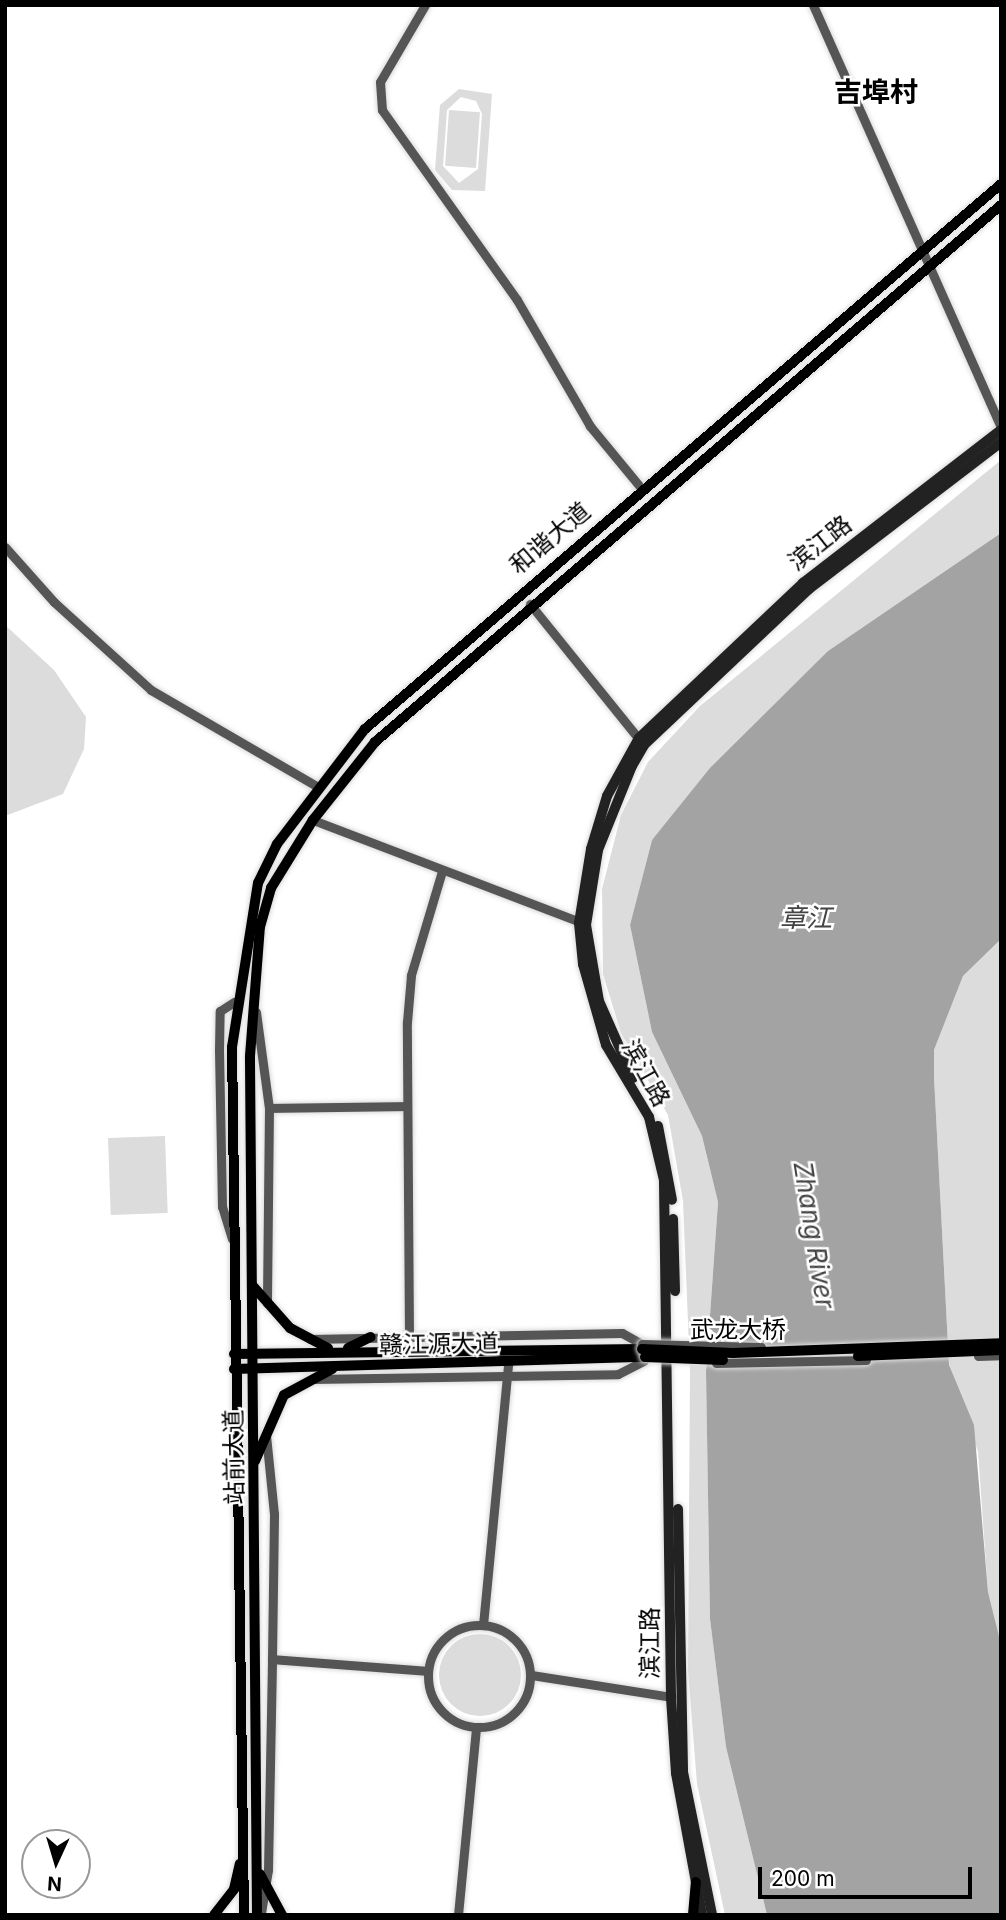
<!DOCTYPE html>
<meta charset="utf-8">
<style>
body{margin:0}
#map{position:relative;width:1006px;height:1920px;overflow:hidden;background:#fff;font-family:Inter,"Noto Sans SC",sans-serif}
div>[style]{position:absolute}
[style*='--x']{left:calc(var(--x)*1px);top:calc(var(--y)*1px);width:calc(var(--w)*1px);rotate:calc(var(--a)*1deg)}
.green>*{inset:0;background:#dcdcdc;transform-origin:0 0}
.round{border-radius:50%}
.water>*{inset:0;background:#a3a3a3}
.roads{filter:drop-shadow(0 0 2px #dbdbdb) drop-shadow(0 0 2px #dbdbdb)}
.tertiary>*{height:9px;margin:-4.5px;padding:0 4.5px;transform-origin:4.5px;border-radius:4.5px;background:#555}
.tertiary>.ring{margin:-4.5px;padding:0;box-sizing:content-box;background:none;border:9px solid #555;border-radius:50%}
.secondary>*{height:10px;margin:-5px;padding:0 5px;transform-origin:5px;border-radius:5px;background:#222}
.primary>*{height:10px;margin:-5px;padding:0 5px;transform-origin:5px;border-radius:5px;background:#000}
.bridges{filter:drop-shadow(0 0 2px #dbdbdb) drop-shadow(0 0 2px #dbdbdb)}
.tertiary-bridge>*{height:9px;margin:-4.5px;padding:0 4.5px;transform-origin:4.5px;border-radius:4.5px;background:#555}
.primary-bridge>*{height:10px;margin:-5px;padding:0 5px;transform-origin:5px;border-radius:5px;background:#000}
span{translate:-50% -50%;white-space:nowrap;text-align:center;line-height:1.15;-webkit-text-stroke:5px #fff;paint-order:stroke}
.street-label{font-size:24px;color:#000}
.water-label{font-size:26px;color:#444;font-style:italic}
.quarter-label{font-size:28px;color:#000;font-weight:700}
.frame{position:absolute;inset:0;border:7px solid #000;pointer-events:none}
.north{position:absolute;left:21px;top:1829px;width:70px;height:70px;box-sizing:border-box;background:#fff;border:2px solid #999;border-radius:50%;rotate:184deg;font-size:19px;font-weight:700;line-height:28px;text-align:center;color:#000}
.north::after{content:'';display:block;margin:auto;width:24px;height:32px;background:#000;clip-path:polygon(50% 0,100% 100%,50% 72%,0 100%)}
.scale{position:absolute;left:758px;top:1867px;width:214px;height:32px;box-sizing:border-box;border:4px solid #000;border-top:0;padding-left:9px;font-size:21px;line-height:24px;white-space:nowrap;color:#000;-webkit-text-stroke:5px #fff;paint-order:stroke}
</style>
<div id="map">
<div class="green">
<div style="clip-path:polygon(evenodd,459px 89px,492px 94px,485px 191px,452px 190px,435px 170px,440px 105px,459px 89px,461px 97px,476px 101px,482px 114px,478px 169px,459px 183px,443px 166px,447px 110px,461px 97px)"></div>
<div style="left:449px;top:110px;width:31px;height:56px;rotate:4deg"></div>
<div style="clip-path:polygon(1001px 460px,1001px 533px,828px 651px,652px 840px,630px 925px,652px 1032px,702px 1136px,718px 1202px,706px 1372px,710px 1619px,726px 1747px,767px 1915px,725px 1915px,697px 1784px,688px 1671px,690px 1371px,683px 1201px,668px 1115px,621px 1033px,603px 974px,602px 889px,621px 815px,648px 762px,700px 706px)"></div>
<div style="clip-path:polygon(5px 625px,54px 670px,86px 717px,84px 749px,63px 794px,5px 816px)"></div>
<div style="clip-path:polygon(1001px 939px,1001px 1644px,988px 1592px,978px 1452px,949px 1365px,934px 1077px,934px 1050px,963px 976px)"></div>
<div style="left:165px;top:1136px;width:77px;height:57px;rotate:88deg"></div>
<div class="round" style="left:439px;top:1634px;width:82px;height:82px"></div>
</div>
<div class="water">
<div style="clip-path:polygon(1001px 533px,1001px 939px,963px 976px,934px 1050px,934px 1077px,949px 1365px,974px 1425px,988px 1592px,1001px 1644px,1001px 1915px,767px 1915px,726px 1747px,710px 1619px,706px 1372px,718px 1202px,702px 1136px,652px 1032px,630px 925px,652px 840px,710px 768px,828px 651px)"></div>
</div>
<div class="roads">
<div class="tertiary">
<div style="--x:425;--y:5;--w:89;--a:120.3"></div>
<div style="--x:380;--y:82;--w:28;--a:86"></div>
<div style="--x:382;--y:110;--w:233;--a:54.6"></div>
<div style="--x:517;--y:300;--w:146;--a:59.9"></div>
<div style="--x:590;--y:426;--w:82;--a:50.5"></div>
<div style="--x:813;--y:5;--w:463;--a:66"></div>
<div style="--x:5;--y:547;--w:74;--a:48.3"></div>
<div style="--x:54;--y:602;--w:131;--a:42.2"></div>
<div style="--x:151;--y:690;--w:193;--a:30.1"></div>
<div style="--x:530;--y:604;--w:180;--a:51.1"></div>
<div style="--x:313;--y:820;--w:291;--a:20.9"></div>
<div style="--x:256;--y:1012;--w:97;--a:82.3"></div>
<div style="--x:269;--y:1108;--w:195;--a:90.6"></div>
<div style="--x:269;--y:1108;--w:138;--a:-0.8"></div>
<div style="--x:232;--y:1239;--w:34;--a:-107"></div>
<div style="--x:222;--y:1207;--w:157;--a:-91.1"></div>
<div style="--x:219;--y:1050;--w:39;--a:-89"></div>
<div style="--x:220;--y:1011;--w:17;--a:-33"></div>
<div style="--x:409;--y:1336;--w:314;--a:-90.4"></div>
<div style="--x:407;--y:1022;--w:47;--a:-85.1"></div>
<div style="--x:411;--y:975;--w:109;--a:-73.4"></div>
<div style="--x:310;--y:1339;--w:312;--a:-1.1"></div>
<div style="--x:622;--y:1333;--w:23;--a:29"></div>
<div style="--x:312;--y:1379;--w:306;--a:-0.9"></div>
<div style="--x:618;--y:1374;--w:29;--a:-27"></div>
<div class="ring" style="left:428px;top:1625px;width:93px;height:93px"></div>
<div style="--x:483;--y:1625;--w:263;--a:-84.5"></div>
<div style="--x:272;--y:1659;--w:156;--a:4.4"></div>
<div style="--x:531;--y:1675;--w:142;--a:8.9"></div>
<div style="--x:261;--y:1913;--w:44;--a:-80.8"></div>
<div style="--x:268;--y:1870;--w:211;--a:-88.9"></div>
<div style="--x:272;--y:1659;--w:145;--a:-89.2"></div>
<div style="--x:274;--y:1514;--w:79;--a:-95.8"></div>
<div style="--x:458;--y:1915;--w:188;--a:-84.5"></div>
</div>
<div class="secondary">
<div style="--x:633;--y:1078;--w:84;--a:-113.8"></div>
<div style="--x:599;--y:1001;--w:77;--a:-99.7"></div>
<div style="--x:586;--y:925;--w:76;--a:-80.9"></div>
<div style="--x:598;--y:850;--w:91;--a:-68"></div>
<div style="--x:632;--y:766;--w:24;--a:-60"></div>
<div style="--x:644;--y:745;--w:227;--a:-43.4"></div>
<div style="--x:809;--y:589;--w:242;--a:-37.4"></div>
<div style="--x:658;--y:1126;--w:75;--a:79.3"></div>
<div style="--x:673;--y:1219;--w:72;--a:88.4"></div>
<div style="--x:678;--y:1509;--w:263;--a:88.9"></div>
<div style="--x:683;--y:1772;--w:146;--a:78.5"></div>
<div style="--x:702;--y:1915;--w:144;--a:-100.4"></div>
<div style="--x:676;--y:1773;--w:76;--a:-93.8"></div>
<div style="--x:671;--y:1697;--w:517;--a:-90.78"></div>
<div style="--x:664;--y:1180;--w:65;--a:-103.4"></div>
<div style="--x:649;--y:1117;--w:84;--a:-120.8"></div>
<div style="--x:606;--y:1045;--w:84;--a:-105.9"></div>
<div style="--x:583;--y:964;--w:41;--a:-95.6"></div>
<div style="--x:579;--y:923;--w:75;--a:-80.8"></div>
<div style="--x:591;--y:849;--w:55;--a:-73.2"></div>
<div style="--x:607;--y:796;--w:66;--a:-61.1"></div>
<div style="--x:639;--y:738;--w:226;--a:-43.4"></div>
<div style="--x:803;--y:583;--w:250;--a:-37.7"></div>
</div>
<div class="primary">
<div style="--x:252;--y:1285;--w:57;--a:48.5"></div>
<div style="--x:290;--y:1328;--w:43;--a:27.8"></div>
<div style="--x:348;--y:1348;--w:25;--a:-26"></div>
<div style="--x:234;--y:1354;--w:408;--a:-0.7"></div>
<div style="--x:234;--y:1369;--w:411;--a:-1.7"></div>
<div style="--x:255;--y:1461;--w:72;--a:-66.3"></div>
<div style="--x:284;--y:1395;--w:55;--a:-28.4"></div>
<div style="--x:260;--y:1874;--w:47;--a:61.8"></div>
<div style="--x:214;--y:1915;--w:33;--a:-52"></div>
<div style="--x:234;--y:1889;--w:26;--a:-77"></div>
<div style="--x:244;--y:1915;--w:868;--a:-90.79"></div>
<div style="--x:232;--y:1047;--w:166;--a:-81"></div>
<div style="--x:258;--y:883;--w:43;--a:-64"></div>
<div style="--x:277;--y:844;--w:145;--a:-52.6"></div>
<div style="--x:365;--y:729;--w:838;--a:-40.59"></div>
<div style="--x:257;--y:1915;--w:859;--a:-90.47"></div>
<div style="--x:250;--y:1056;--w:129;--a:-85.6"></div>
<div style="--x:260;--y:927;--w:41;--a:-74.2"></div>
<div style="--x:271;--y:888;--w:80;--a:-58.3"></div>
<div style="--x:313;--y:820;--w:100;--a:-51.5"></div>
<div style="--x:375;--y:742;--w:825;--a:-40.62"></div>
<div style="--x:693;--y:1915;--w:33;--a:-85"></div>
</div>
</div>
<div class="bridges">
<div class="tertiary-bridge">
<div style="--x:642;--y:1344;--w:119;--a:1.4"></div>
<div style="--x:978;--y:1356;--w:23;--a:-2"></div>
<div style="--x:716;--y:1363;--w:150;--a:-1.1"></div>
</div>
<div class="primary-bridge">
<div style="--x:642;--y:1349;--w:91;--a:2.5"></div>
<div style="--x:733;--y:1353;--w:268;--a:-2.1"></div>
<div style="--x:858;--y:1356;--w:143;--a:-2.4"></div>
<div style="--x:645;--y:1357;--w:78;--a:2.2"></div>
</div>
</div>
<div class="street-label">
<span style="left:550px;top:538px;rotate:-40deg">和谐大道</span>
<span style="left:820px;top:543px;rotate:-38deg">滨江路</span>
<span style="left:646px;top:1073px;rotate:61deg">滨江路</span>
<span style="left:738px;top:1330px">武龙大桥</span>
<span style="left:439px;top:1344px;rotate:-1deg">赣江源大道</span>
<span style="left:234px;top:1457px;rotate:-91deg">站前大道</span>
<span style="left:650px;top:1643px;rotate:-90deg">滨江路</span>
</div>
<div class="water-label">
<span style="left:806px;top:918px">章江</span>
<span style="left:814px;top:1235px;rotate:81deg">Zhang River</span>
</div>
<div class="quarter-label">
<span style="left:876px;top:92px">吉埠村</span>
</div>
<div class="frame"></div>
<div class="north">N</div>
<div class="scale">200 m</div>
</div>
